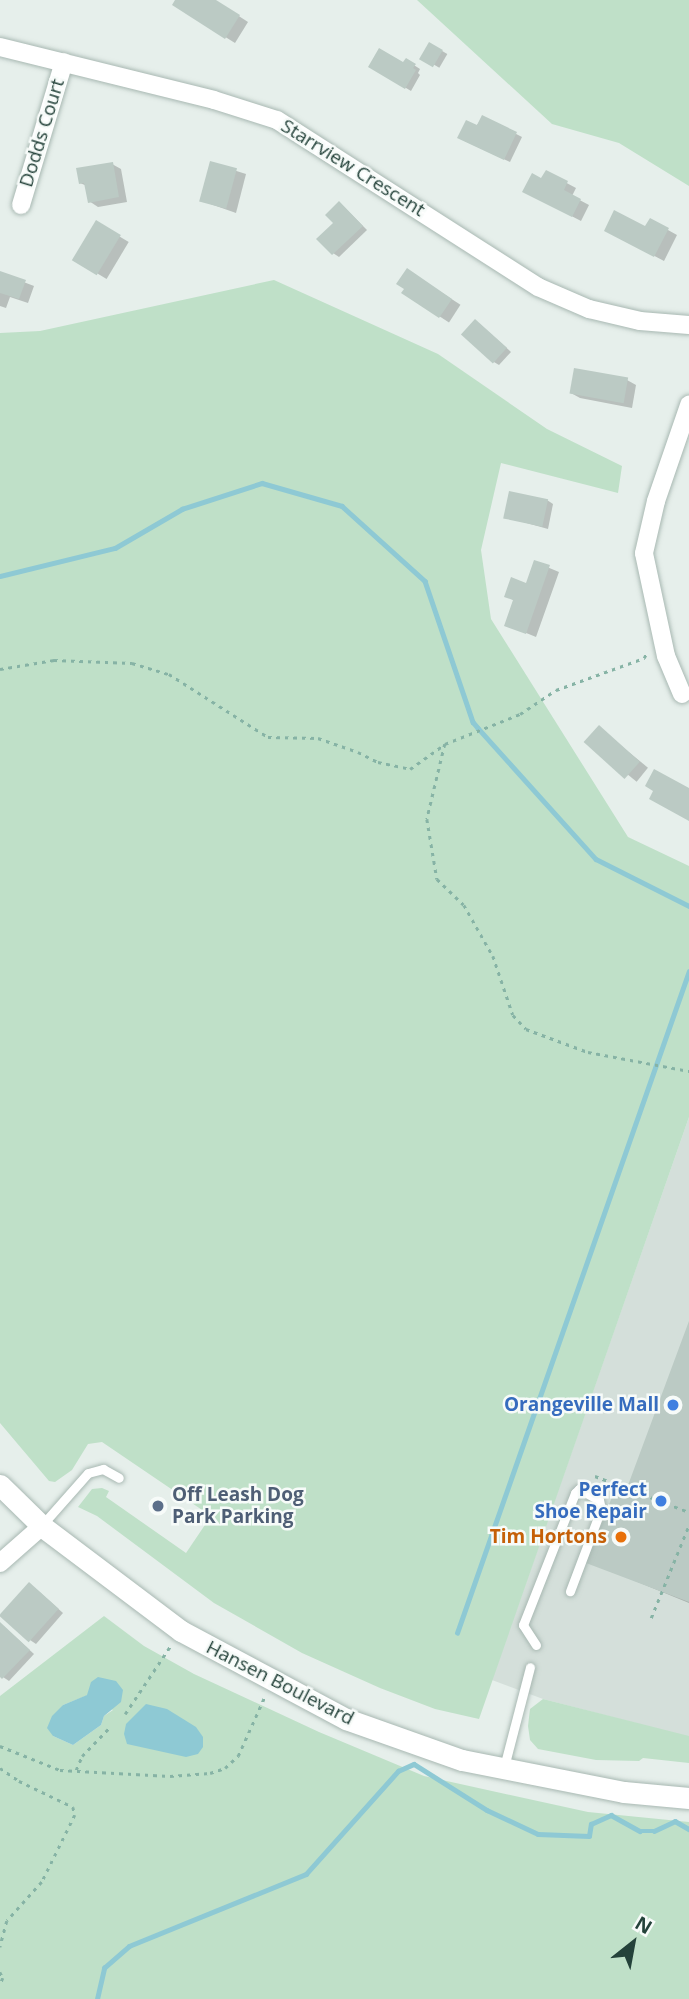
<!DOCTYPE html>
<style>
body{margin:0}
#map{position:relative;width:689px;height:1999px;overflow:hidden;background:#e6efeb;font-family:"Open Sans",sans-serif}
div>[style]{position:absolute}
[style*='--x']{left:calc(var(--x)*1px);top:calc(var(--y)*1px);width:calc(var(--w)*1px);rotate:calc(var(--a)*1deg)}
.built>*{inset:0;background:#d4dfda}
.green>*{inset:0;background:#bfe0c8}
.water>*{inset:0;background:#8ec9d4}
.shadow>*{inset:0;background:#0003;transform-origin:0 0}
.stream>*{height:4.5px;margin:-2.25px;padding:0 2.25px;transform-origin:2.25px;border-radius:2.25px;background:#8ec9d4}
.building>*{inset:0;background:#bbcac4;transform-origin:0 0}
.path>*{height:2.5px;margin-top:-1.25px;transform-origin:0;background:repeating-linear-gradient(90deg,#86b3a5 0 3.5px,transparent 0 8.5px)}
.roads{filter:drop-shadow(0 0 2px #a8b8b2) drop-shadow(0 0 2px #a8b8b2)}
.service>*{height:9px;margin:-4.5px;padding:0 4.5px;transform-origin:4.5px;border-radius:4.5px;background:#fff}
.minor>*{height:18px;margin:-9px;padding:0 9px;transform-origin:9px;border-radius:9px;background:#fff}
.tertiary>*{height:21px;margin:-10.5px;padding:0 10.5px;transform-origin:10.5px;border-radius:10.5px;background:#fff}
.dots>*{width:19px;height:19px;translate:-50% -50%;box-sizing:border-box;border:4px solid #f7fbf9;border-radius:50%}
span{translate:-50% -50%;white-space:nowrap;text-align:center;line-height:1.15;-webkit-text-stroke:5px #f7fbf9;paint-order:stroke}
.street-label{font-size:19px;color:#24423a}
.shop-label{font-size:19px;color:#366cbe;font-weight:700}
.right{translate:-100% -50%;text-align:right}
.service-label{font-size:19px;color:#4e5e75;font-weight:700}
.left{translate:0 -50%;text-align:left}
.food-label{font-size:19px;color:#c56008;font-weight:700}
.north{position:absolute;left:598px;top:1908px;width:70px;height:70px;-webkit-text-stroke:5px #f7fbf9;paint-order:stroke;rotate:31deg;font-size:19px;font-weight:700;line-height:28px;text-align:center;color:#24423a}
.north::after{content:'';display:block;margin:auto;width:24px;height:32px;background:#24423a;clip-path:polygon(50% 0,100% 100%,50% 72%,0 100%)}
</style>
<div id="map">
<div class="built">
<div style="clip-path:polygon(689px 1117px,689px 1737px,543px 1699px,492px 1680px)"></div>
</div>
<div class="green">
<div style="clip-path:polygon(417px 0,689px 0,689px 186px,619px 143px,552px 124px)"></div>
<div style="clip-path:polygon(274px 280px,438px 354px,547px 429px,622px 466px,618px 493px,501px 463px,481px 550px,491px 619px,628px 837px,689px 866px,689px 1117px,479px 1719px,435px 1709px,380px 1688px,302px 1653px,214px 1603px,97px 1516px,78px 1507px,92px 1489px,102px 1488px,109px 1491px,106px 1497px,186px 1553px,211px 1516px,102px 1442px,88px 1444px,72px 1470px,55px 1482px,49px 1481px,0 1423px,0 333px,40px 331px)"></div>
<div style="clip-path:polygon(evenodd,104px 1616px,144px 1646px,194px 1674px,319px 1732px,424px 1776px,588px 1812px,689px 1822px,689px 1999px,0 1999px,0 1696px,104px 1616px,88px 1695px,113px 1710px,104px 1716px,101px 1725px,73px 1745px,53px 1736px,63px 1705px,88px 1695px)"></div>
<div style="clip-path:polygon(543px 1699px,689px 1736px,689px 1763px,643px 1758px,639px 1761px,596px 1760px,538px 1749px,530px 1740px,528px 1726px,530px 1709px)"></div>
</div>
<div class="water">
<div style="clip-path:polygon(98px 1677px,116px 1681px,123px 1690px,121px 1702px,104px 1716px,101px 1725px,73px 1745px,53px 1736px,47px 1728px,52px 1716px,63px 1705px,87px 1695px,91px 1682px)"></div>
<div style="clip-path:polygon(146px 1704px,167px 1709px,196px 1727px,203px 1737px,203px 1747px,198px 1754px,186px 1757px,127px 1744px,124px 1734px,126px 1724px)"></div>
</div>
<div class="shadow">
<div style="clip-path:polygon(178px 0,214px 0,248px 22px,235px 43px,174px 5px)"></div>
<div style="left:430px;top:44px;width:20px;height:16px;rotate:30deg"></div>
<div style="clip-path:polygon(406px 60px,420px 69px,418px 73px,420px 75px,411px 91px,370px 66px,404px 65px)"></div>
<div style="clip-path:polygon(483px 117px,522px 137px,510px 162px,465px 141px)"></div>
<div style="clip-path:polygon(211px 163px,246px 174px,236px 213px,202px 201px)"></div>
<div style="clip-path:polygon(112px 164px,121px 169px,127px 202px,98px 207px,89px 201px,87px 186px,80px 183px)"></div>
<div style="clip-path:polygon(546px 172px,576px 188px,572px 196px,589px 205px,581px 221px,533px 196px)"></div>
<div style="clip-path:polygon(340px 203px,367px 230px,339px 257px,333px 253px)"></div>
<div style="clip-path:polygon(650px 220px,677px 235px,664px 261px,615px 235px,646px 229px)"></div>
<div style="left:97px;top:223px;width:37px;height:43px;rotate:31deg"></div>
<div style="clip-path:polygon(0 273px,34px 286px,28px 303px,10px 297px,6px 308px,0 306px)"></div>
<div style="left:416px;top:276px;width:53px;height:21px;rotate:33deg"></div>
<div style="clip-path:polygon(476px 321px,511px 352px,499px 365px,494px 362px)"></div>
<div style="clip-path:polygon(627px 380px,636px 385px,632px 408px,580px 398px,571px 393px)"></div>
<div style="clip-path:polygon(547px 500px,553px 504px,548px 529px,505px 517px)"></div>
<div style="clip-path:polygon(535px 562px,559px 572px,536px 637px,507px 625px,515px 601px,506px 596px,527px 585px)"></div>
<div style="left:599px;top:728px;width:63px;height:18px;rotate:39deg"></div>
<div style="clip-path:polygon(689px 1325px,689px 1603px,589px 1562px,625px 1498px)"></div>
<div style="clip-path:polygon(35px 1588px,63px 1613px,36px 1644px,30px 1640px)"></div>
<div style="clip-path:polygon(0 1623px,34px 1654px,9px 1681px,0 1675px)"></div>
</div>
<div class="stream">
<div style="--x:0;--y:576;--w:118;--a:-13.7"></div>
<div style="--x:115;--y:548;--w:78;--a:-30.2"></div>
<div style="--x:182;--y:509;--w:84;--a:-18"></div>
<div style="--x:262;--y:483;--w:83;--a:16"></div>
<div style="--x:342;--y:506;--w:112;--a:42.1"></div>
<div style="--x:425;--y:581;--w:149;--a:71.2"></div>
<div style="--x:473;--y:722;--w:8;--a:50"></div>
<div style="--x:478;--y:728;--w:176;--a:48"></div>
<div style="--x:596;--y:859;--w:104;--a:26.8"></div>
<div style="--x:457;--y:1633;--w:701;--a:-70.69"></div>
<div style="--x:97;--y:1999;--w:32;--a:-77"></div>
<div style="--x:104;--y:1968;--w:33;--a:-41"></div>
<div style="--x:129;--y:1946;--w:191;--a:-22.1"></div>
<div style="--x:306;--y:1874;--w:138;--a:-48.2"></div>
<div style="--x:398;--y:1771;--w:17;--a:-24"></div>
<div style="--x:414;--y:1764;--w:86;--a:32.2"></div>
<div style="--x:487;--y:1810;--w:56;--a:25.2"></div>
<div style="--x:538;--y:1834;--w:51;--a:2.2"></div>
<div style="--x:589;--y:1836;--w:12;--a:-81"></div>
<div style="--x:591;--y:1824;--w:22;--a:-24"></div>
<div style="--x:611;--y:1815;--w:33;--a:29"></div>
<div style="--x:640;--y:1831;--w:14;--a:0"></div>
<div style="--x:654;--y:1831;--w:23;--a:-25"></div>
<div style="--x:675;--y:1821;--w:16;--a:30"></div>
</div>
<div class="building">
<div style="clip-path:polygon(175px 0,216px 0,240px 15px,225px 39px,172px 5px)"></div>
<div style="left:429px;top:42px;width:16px;height:20px;rotate:30deg"></div>
<div style="clip-path:polygon(379px 48px,403px 62px,406px 58px,416px 64px,413px 68px,416px 70px,405px 89px,368px 67px)"></div>
<div style="clip-path:polygon(482px 115px,517px 132px,504px 160px,457px 138px,466px 120px,477px 125px)"></div>
<div style="left:210px;top:161px;width:28px;height:42px;rotate:15deg"></div>
<div style="clip-path:polygon(113px 162px,119px 197px,88px 203px,84px 183px,79px 184px,76px 168px)"></div>
<div style="clip-path:polygon(546px 170px,568px 181px,564px 190px,581px 199px,572px 217px,522px 192px,532px 173px,541px 178px)"></div>
<div style="clip-path:polygon(339px 201px,363px 226px,332px 255px,316px 239px,333px 223px,325px 215px)"></div>
<div style="clip-path:polygon(614px 210px,645px 226px,650px 218px,669px 228px,654px 257px,604px 231px)"></div>
<div style="left:96px;top:220px;width:29px;height:47px;rotate:31deg"></div>
<div style="clip-path:polygon(407px 268px,452px 299px,439px 318px,401px 293px,404px 289px,396px 284px)"></div>
<div style="clip-path:polygon(0 271px,26px 280px,19px 299px,0 293px)"></div>
<div style="left:475px;top:319px;width:43px;height:21px;rotate:42deg"></div>
<div style="left:574px;top:368px;width:55px;height:26px;rotate:10deg"></div>
<div style="left:509px;top:491px;width:40px;height:28px;rotate:12deg"></div>
<div style="clip-path:polygon(534px 560px,550px 565px,526px 634px,504px 626px,513px 600px,504px 597px,511px 577px,526px 583px)"></div>
<div style="left:599px;top:725px;width:55px;height:23px;rotate:42deg"></div>
<div style="clip-path:polygon(654px 769px,689px 788px,689px 821px,649px 799px,653px 791px,645px 786px)"></div>
<div style="clip-path:polygon(689px 1321px,689px 1602px,586px 1563px,614px 1492px,624px 1496px)"></div>
<div style="left:29px;top:1582px;width:40px;height:45px;rotate:42deg"></div>
<div style="clip-path:polygon(0 1622px,30px 1650px,2px 1679px,0 1677px)"></div>
</div>
<div class="path">
<div style="--x:0;--y:669;--w:55;--a:-9.5"></div>
<div style="--x:54;--y:660;--w:78;--a:2.2"></div>
<div style="--x:132;--y:663;--w:39;--a:17"></div>
<div style="--x:169;--y:674;--w:117;--a:32.5"></div>
<div style="--x:268;--y:737;--w:50;--a:1.1"></div>
<div style="--x:318;--y:738;--w:42;--a:19.3"></div>
<div style="--x:358;--y:752;--w:22;--a:27"></div>
<div style="--x:378;--y:762;--w:33;--a:12"></div>
<div style="--x:410;--y:769;--w:43;--a:-35.5"></div>
<div style="--x:445;--y:744;--w:81;--a:-21.8"></div>
<div style="--x:520;--y:714;--w:43;--a:-33.7"></div>
<div style="--x:556;--y:690;--w:94;--a:-20"></div>
<div style="--x:644;--y:658;--w:7;--a:-63"></div>
<div style="--x:445;--y:744;--w:77;--a:103.5"></div>
<div style="--x:427;--y:819;--w:61;--a:80.5"></div>
<div style="--x:437;--y:879;--w:37;--a:44"></div>
<div style="--x:464;--y:905;--w:59;--a:60.4"></div>
<div style="--x:493;--y:956;--w:62;--a:71.3"></div>
<div style="--x:513;--y:1015;--w:19;--a:47"></div>
<div style="--x:526;--y:1029;--w:66;--a:20.4"></div>
<div style="--x:588;--y:1052;--w:103;--a:10.7"></div>
<div style="--x:595;--y:1476;--w:101;--a:21"></div>
<div style="--x:651;--y:1618;--w:100;--a:-67.8"></div>
<div style="--x:125;--y:1714;--w:83;--a:-56.3"></div>
<div style="--x:0;--y:1746;--w:65;--a:21.8"></div>
<div style="--x:60;--y:1770;--w:110;--a:3.1"></div>
<div style="--x:170;--y:1776;--w:40;--a:-4.3"></div>
<div style="--x:210;--y:1773;--w:16;--a:-18"></div>
<div style="--x:225;--y:1768;--w:18;--a:-43"></div>
<div style="--x:238;--y:1756;--w:66;--a:-65.8"></div>
<div style="--x:0;--y:1768;--w:23;--a:34"></div>
<div style="--x:19;--y:1781;--w:60;--a:25.7"></div>
<div style="--x:73;--y:1807;--w:8;--a:76"></div>
<div style="--x:75;--y:1815;--w:75;--a:116.2"></div>
<div style="--x:42;--y:1882;--w:52;--a:131.9"></div>
<div style="--x:7;--y:1921;--w:27;--a:105"></div>
<div style="--x:76;--y:1770;--w:15;--a:-67"></div>
<div style="--x:82;--y:1756;--w:40;--a:-46"></div>
<div style="--x:0;--y:1972;--w:7;--a:63"></div>
<div style="--x:3;--y:1978;--w:8;--a:113"></div>
</div>
<div class="roads">
<div class="service">
<div style="--x:42;--y:1525;--w:69;--a:-48.5"></div>
<div style="--x:88;--y:1473;--w:16;--a:-15"></div>
<div style="--x:103;--y:1469;--w:18;--a:29"></div>
<div style="--x:536;--y:1645;--w:24;--a:-123"></div>
<div style="--x:523;--y:1625;--w:142;--a:-68.5"></div>
<div style="--x:575;--y:1493;--w:6;--a:-45"></div>
<div style="--x:579;--y:1489;--w:23;--a:29"></div>
<div style="--x:599;--y:1500;--w:9;--a:77"></div>
<div style="--x:601;--y:1509;--w:88;--a:110.7"></div>
<div style="--x:504;--y:1767;--w:103;--a:-75.4"></div>
</div>
<div class="minor">
<div style="--x:0;--y:47;--w:220;--a:13.9"></div>
<div style="--x:214;--y:100;--w:66;--a:17.6"></div>
<div style="--x:277;--y:120;--w:310;--a:32.6"></div>
<div style="--x:538;--y:287;--w:56;--a:23.3"></div>
<div style="--x:589;--y:309;--w:52;--a:13.2"></div>
<div style="--x:640;--y:321;--w:49;--a:4.7"></div>
<div style="--x:21;--y:205;--w:149;--a:-73.3"></div>
<div style="--x:682;--y:694;--w:41;--a:-112.8"></div>
<div style="--x:666;--y:656;--w:105;--a:-102.1"></div>
<div style="--x:644;--y:553;--w:53;--a:-77"></div>
<div style="--x:656;--y:501;--w:102;--a:-71"></div>
<div style="--x:0;--y:1563;--w:56;--a:-41.4"></div>
</div>
<div class="tertiary">
<div style="--x:0;--y:1485;--w:60;--a:44.3"></div>
<div style="--x:43;--y:1527;--w:173;--a:37"></div>
<div style="--x:181;--y:1631;--w:187;--a:28.1"></div>
<div style="--x:346;--y:1719;--w:123;--a:19.5"></div>
<div style="--x:462;--y:1760;--w:165;--a:11.2"></div>
<div style="--x:624;--y:1792;--w:65;--a:5.3"></div>
</div>
</div>
<div class="dots">
<div style="left:673px;top:1405px;background:#3f7fe0"></div>
<div style="left:661px;top:1501px;background:#3f7fe0"></div>
<div style="left:158px;top:1506px;background:#5c6f8a"></div>
<div style="left:621px;top:1537px;background:#e8710a"></div>
</div>
<div class="street-label">
<span style="left:42px;top:133px;rotate:-73deg">Dodds Court</span>
<span style="left:353px;top:168px;rotate:32deg">Starrview Crescent</span>
<span style="left:280px;top:1683px;rotate:27deg">Hansen Boulevard</span>
</div>
<div class="shop-label">
<span class="right" style="left:659px;top:1405px">Orangeville Mall</span>
<span class="right" style="left:647px;top:1501px">Perfect<br>Shoe Repair</span>
</div>
<div class="service-label">
<span class="left" style="left:172px;top:1506px">Off Leash Dog<br>Park Parking</span>
</div>
<div class="food-label">
<span class="right" style="left:607px;top:1537px">Tim Hortons</span>
</div>
<div class="north">N</div>
</div>
